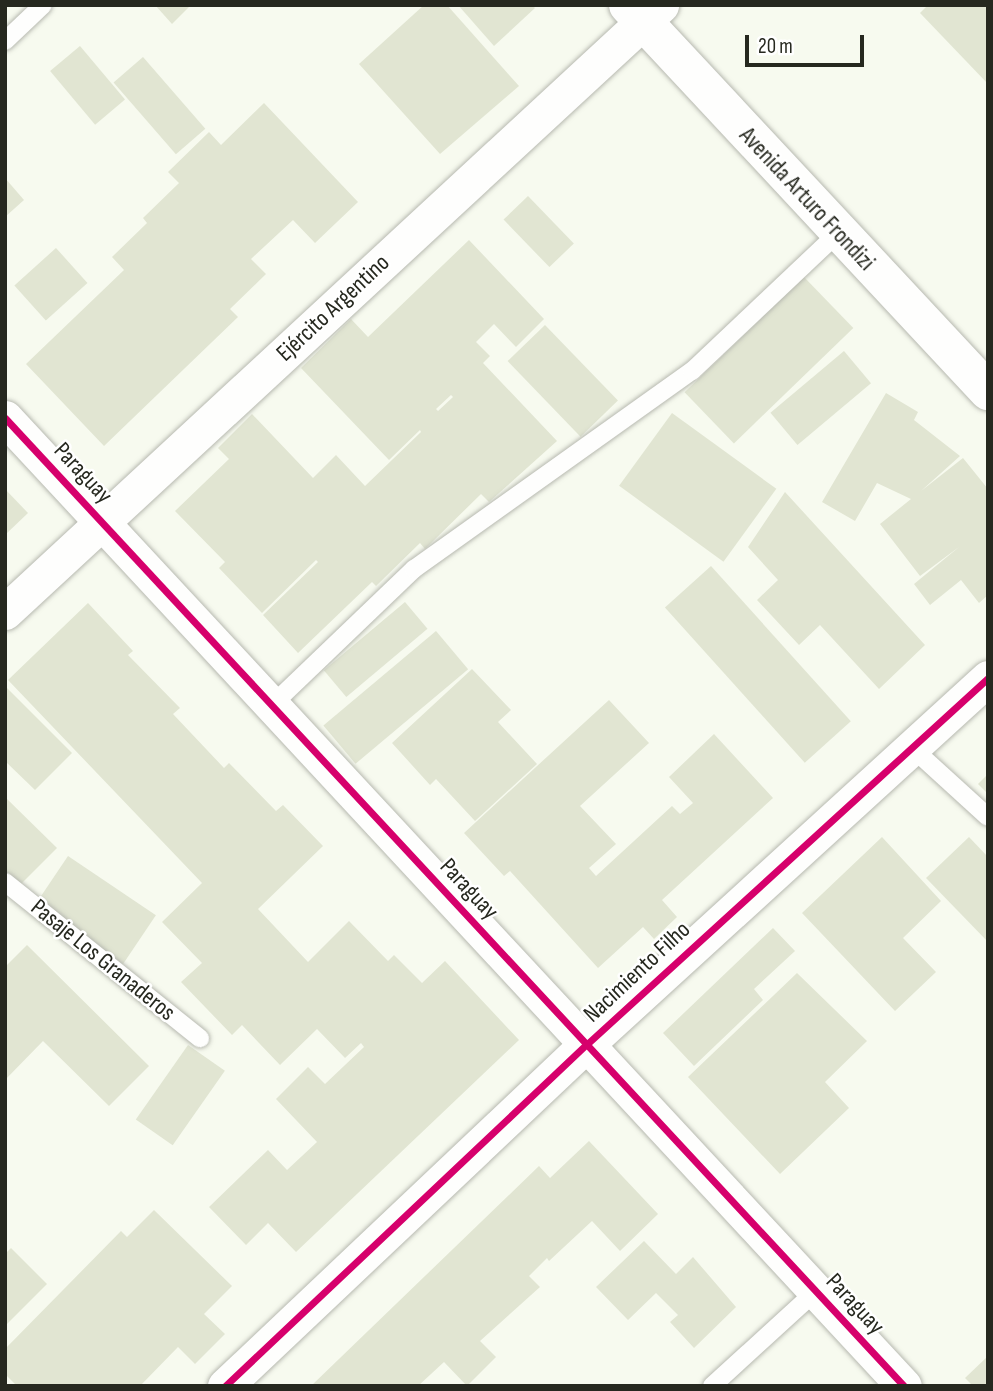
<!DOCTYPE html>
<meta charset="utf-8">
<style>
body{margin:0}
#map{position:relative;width:993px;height:1391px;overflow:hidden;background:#f7faef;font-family:"Sofia Sans Condensed",sans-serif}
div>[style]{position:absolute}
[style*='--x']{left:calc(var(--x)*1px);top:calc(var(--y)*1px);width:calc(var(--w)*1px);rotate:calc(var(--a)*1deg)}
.building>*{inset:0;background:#e1e5d2;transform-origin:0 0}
.roads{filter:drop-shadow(0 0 2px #b7b9b0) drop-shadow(0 0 2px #b7b9b0)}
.lane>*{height:18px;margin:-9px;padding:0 9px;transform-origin:9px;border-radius:9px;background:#fefefd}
.street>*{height:35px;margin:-17.5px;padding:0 17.5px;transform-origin:17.5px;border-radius:17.5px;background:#fefefd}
.secondary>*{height:38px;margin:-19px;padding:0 19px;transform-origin:19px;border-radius:19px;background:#fefefd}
.cycleway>*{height:7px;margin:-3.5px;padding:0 3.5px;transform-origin:3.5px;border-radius:3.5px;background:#d6006c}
span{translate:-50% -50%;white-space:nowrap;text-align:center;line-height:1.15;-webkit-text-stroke:5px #fff;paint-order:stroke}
.street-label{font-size:24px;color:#26281f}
.frame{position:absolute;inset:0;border:7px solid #26281f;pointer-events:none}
.scale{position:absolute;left:745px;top:35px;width:119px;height:32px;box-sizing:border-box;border:4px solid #26281f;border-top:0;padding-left:9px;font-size:21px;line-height:24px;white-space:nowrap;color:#26281f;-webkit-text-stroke:5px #fff;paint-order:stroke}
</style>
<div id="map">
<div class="building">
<div style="clip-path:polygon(155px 5px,191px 5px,172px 24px)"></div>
<div style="clip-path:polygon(424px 5px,447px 5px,519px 86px,440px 154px,359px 64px)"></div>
<div style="clip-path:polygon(458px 5px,532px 5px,535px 8px,494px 46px)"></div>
<div style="clip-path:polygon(928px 5px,988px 5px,988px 84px,920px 13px)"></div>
<div style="left:80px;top:46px;width:70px;height:39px;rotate:50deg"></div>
<div style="left:143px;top:57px;width:95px;height:39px;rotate:49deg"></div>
<div style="clip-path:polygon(264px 103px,358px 202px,315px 243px,293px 220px,251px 259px,266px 274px,230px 309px,238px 317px,104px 446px,26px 364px,124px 270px,112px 257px,147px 223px,143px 218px,179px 183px,168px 172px,209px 132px,221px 145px)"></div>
<div style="clip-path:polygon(5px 178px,24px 200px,5px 217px)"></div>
<div style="left:528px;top:196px;width:66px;height:34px;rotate:46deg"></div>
<div style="clip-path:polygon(evenodd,469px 240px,544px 319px,516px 347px,494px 324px,476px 342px,490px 356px,483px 363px,557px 441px,489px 502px,481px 494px,425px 549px,420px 543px,376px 586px,372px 582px,298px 653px,263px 615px,318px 562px,316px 560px,262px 613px,219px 568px,225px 562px,175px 511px,229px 459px,218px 448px,252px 414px,313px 478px,336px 455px,365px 486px,421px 432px,420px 430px,389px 460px,301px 368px,351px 319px,368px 337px,469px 240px,451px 395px,453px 397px,438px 411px,436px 409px,451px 395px)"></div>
<div style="left:56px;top:248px;width:47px;height:56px;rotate:48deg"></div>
<div style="left:804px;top:277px;width:71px;height:166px;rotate:46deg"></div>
<div style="left:545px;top:325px;width:105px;height:52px;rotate:46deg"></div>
<div style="left:844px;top:351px;width:42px;height:96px;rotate:50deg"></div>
<div style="clip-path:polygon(886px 393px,918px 412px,914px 420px,960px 456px,921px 491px,963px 458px,988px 489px,988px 595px,979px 603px,961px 580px,930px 605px,914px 584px,959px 547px,920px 576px,880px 524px,911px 499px,877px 483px,855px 521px,822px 502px)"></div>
<div style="left:672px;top:413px;width:129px;height:90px;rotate:36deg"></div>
<div style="clip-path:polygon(5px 489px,28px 513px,5px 535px)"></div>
<div style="clip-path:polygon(785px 492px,925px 645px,879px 689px,820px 625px,799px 645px,757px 600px,778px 580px,748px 547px)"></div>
<div style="left:711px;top:566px;width:209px;height:62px;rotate:48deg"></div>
<div style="left:405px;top:602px;width:35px;height:106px;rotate:50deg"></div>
<div style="clip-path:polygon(88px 603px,133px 651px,128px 655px,180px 708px,173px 714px,224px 768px,229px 763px,276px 811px,283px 805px,323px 846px,258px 909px,308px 962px,349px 921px,388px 961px,394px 955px,422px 983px,445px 961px,519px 1040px,296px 1252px,268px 1223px,246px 1245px,209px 1207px,268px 1150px,287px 1170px,317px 1142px,276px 1099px,308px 1067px,325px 1084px,364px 1047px,361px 1043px,345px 1058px,317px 1029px,280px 1065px,242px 1025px,232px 1035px,181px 982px,202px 963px,162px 922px,202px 883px,8px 680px)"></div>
<div style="left:436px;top:631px;width:50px;height:147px;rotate:50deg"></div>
<div style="clip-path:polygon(472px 669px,511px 710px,498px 722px,537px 764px,475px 821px,436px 779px,430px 785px,392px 743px)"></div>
<div style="clip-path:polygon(5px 686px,72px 753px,35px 790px,5px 761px)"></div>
<div style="clip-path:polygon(609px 700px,649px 743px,580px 806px,616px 844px,589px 868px,596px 876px,672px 806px,680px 814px,693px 803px,669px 777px,714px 734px,773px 798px,662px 900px,677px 917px,654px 939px,643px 927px,598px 968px,510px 871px,504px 876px,464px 833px)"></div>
<div style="clip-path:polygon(988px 774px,988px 794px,978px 784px)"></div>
<div style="clip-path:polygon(5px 797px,57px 848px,15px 890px,5px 880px)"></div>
<div style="clip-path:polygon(882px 837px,941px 901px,903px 938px,936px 972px,895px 1011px,802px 913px)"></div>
<div style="clip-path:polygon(969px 837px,988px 857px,988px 942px,926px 878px)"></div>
<div style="left:68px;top:856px;width:106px;height:59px;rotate:34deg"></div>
<div style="clip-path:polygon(773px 928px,795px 951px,754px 989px,763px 1000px,694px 1066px,663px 1033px)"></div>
<div style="clip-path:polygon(27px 945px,149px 1066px,109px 1106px,43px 1041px,5px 1080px,5px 967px)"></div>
<div style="clip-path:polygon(797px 973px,867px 1041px,825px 1082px,849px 1108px,780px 1174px,688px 1077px)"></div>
<div style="left:188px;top:1045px;width:45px;height:91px;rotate:35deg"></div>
<div style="clip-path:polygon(589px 1141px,658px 1214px,620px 1251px,592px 1221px,549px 1261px,547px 1258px,529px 1276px,540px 1287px,480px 1341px,496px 1357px,467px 1386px,444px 1362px,418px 1386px,311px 1386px,539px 1166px,550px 1178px)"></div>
<div style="clip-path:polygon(154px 1210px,232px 1286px,204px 1314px,225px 1334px,195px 1364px,178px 1347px,140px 1386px,17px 1386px,5px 1374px,5px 1349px,121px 1231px,127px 1237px)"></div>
<div style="clip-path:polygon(644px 1241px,676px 1274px,693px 1257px,736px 1307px,694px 1348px,670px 1322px,678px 1315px,656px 1293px,628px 1320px,596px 1287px)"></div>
<div style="clip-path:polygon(11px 1248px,47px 1284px,5px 1326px,5px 1254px)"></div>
<div style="clip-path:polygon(988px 1356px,988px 1386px,973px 1386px,965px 1378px)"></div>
</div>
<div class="roads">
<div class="lane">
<div style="--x:5;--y:41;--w:52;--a:-43.5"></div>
<div style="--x:272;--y:705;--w:197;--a:-43.8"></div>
<div style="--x:414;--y:569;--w:341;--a:-35.5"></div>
<div style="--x:692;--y:371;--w:201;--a:-43.4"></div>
<div style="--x:910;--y:746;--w:105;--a:42.3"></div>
<div style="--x:5;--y:882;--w:250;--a:38.7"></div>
<div style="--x:712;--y:1386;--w:141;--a:-42.4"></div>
</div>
<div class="street">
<div style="--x:5;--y:418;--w:1321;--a:47.12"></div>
<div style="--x:5;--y:612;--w:894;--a:-42.78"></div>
<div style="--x:225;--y:1386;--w:498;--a:-43.4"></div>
<div style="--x:587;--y:1044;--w:543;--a:-42.39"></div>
</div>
<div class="secondary">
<div style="--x:628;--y:5;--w:528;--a:47"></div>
</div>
</div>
<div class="cycleway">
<div style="--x:5;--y:418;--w:1321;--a:47.12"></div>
<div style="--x:225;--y:1386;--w:498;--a:-43.4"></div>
<div style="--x:587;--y:1044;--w:543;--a:-42.39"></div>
</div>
<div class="street-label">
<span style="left:807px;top:199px;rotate:47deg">Avenida Arturo Frondizi</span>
<span style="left:333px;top:308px;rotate:-43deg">Ejército Argentino</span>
<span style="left:83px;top:473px;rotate:47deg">Paraguay</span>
<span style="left:469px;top:889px;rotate:47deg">Paraguay</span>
<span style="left:103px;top:960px;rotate:39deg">Pasaje Los Granaderos</span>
<span style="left:637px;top:972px;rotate:-43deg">Nacimiento Filho</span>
<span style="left:855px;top:1304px;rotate:47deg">Paraguay</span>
</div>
<div class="frame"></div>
<div class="scale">20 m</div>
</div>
